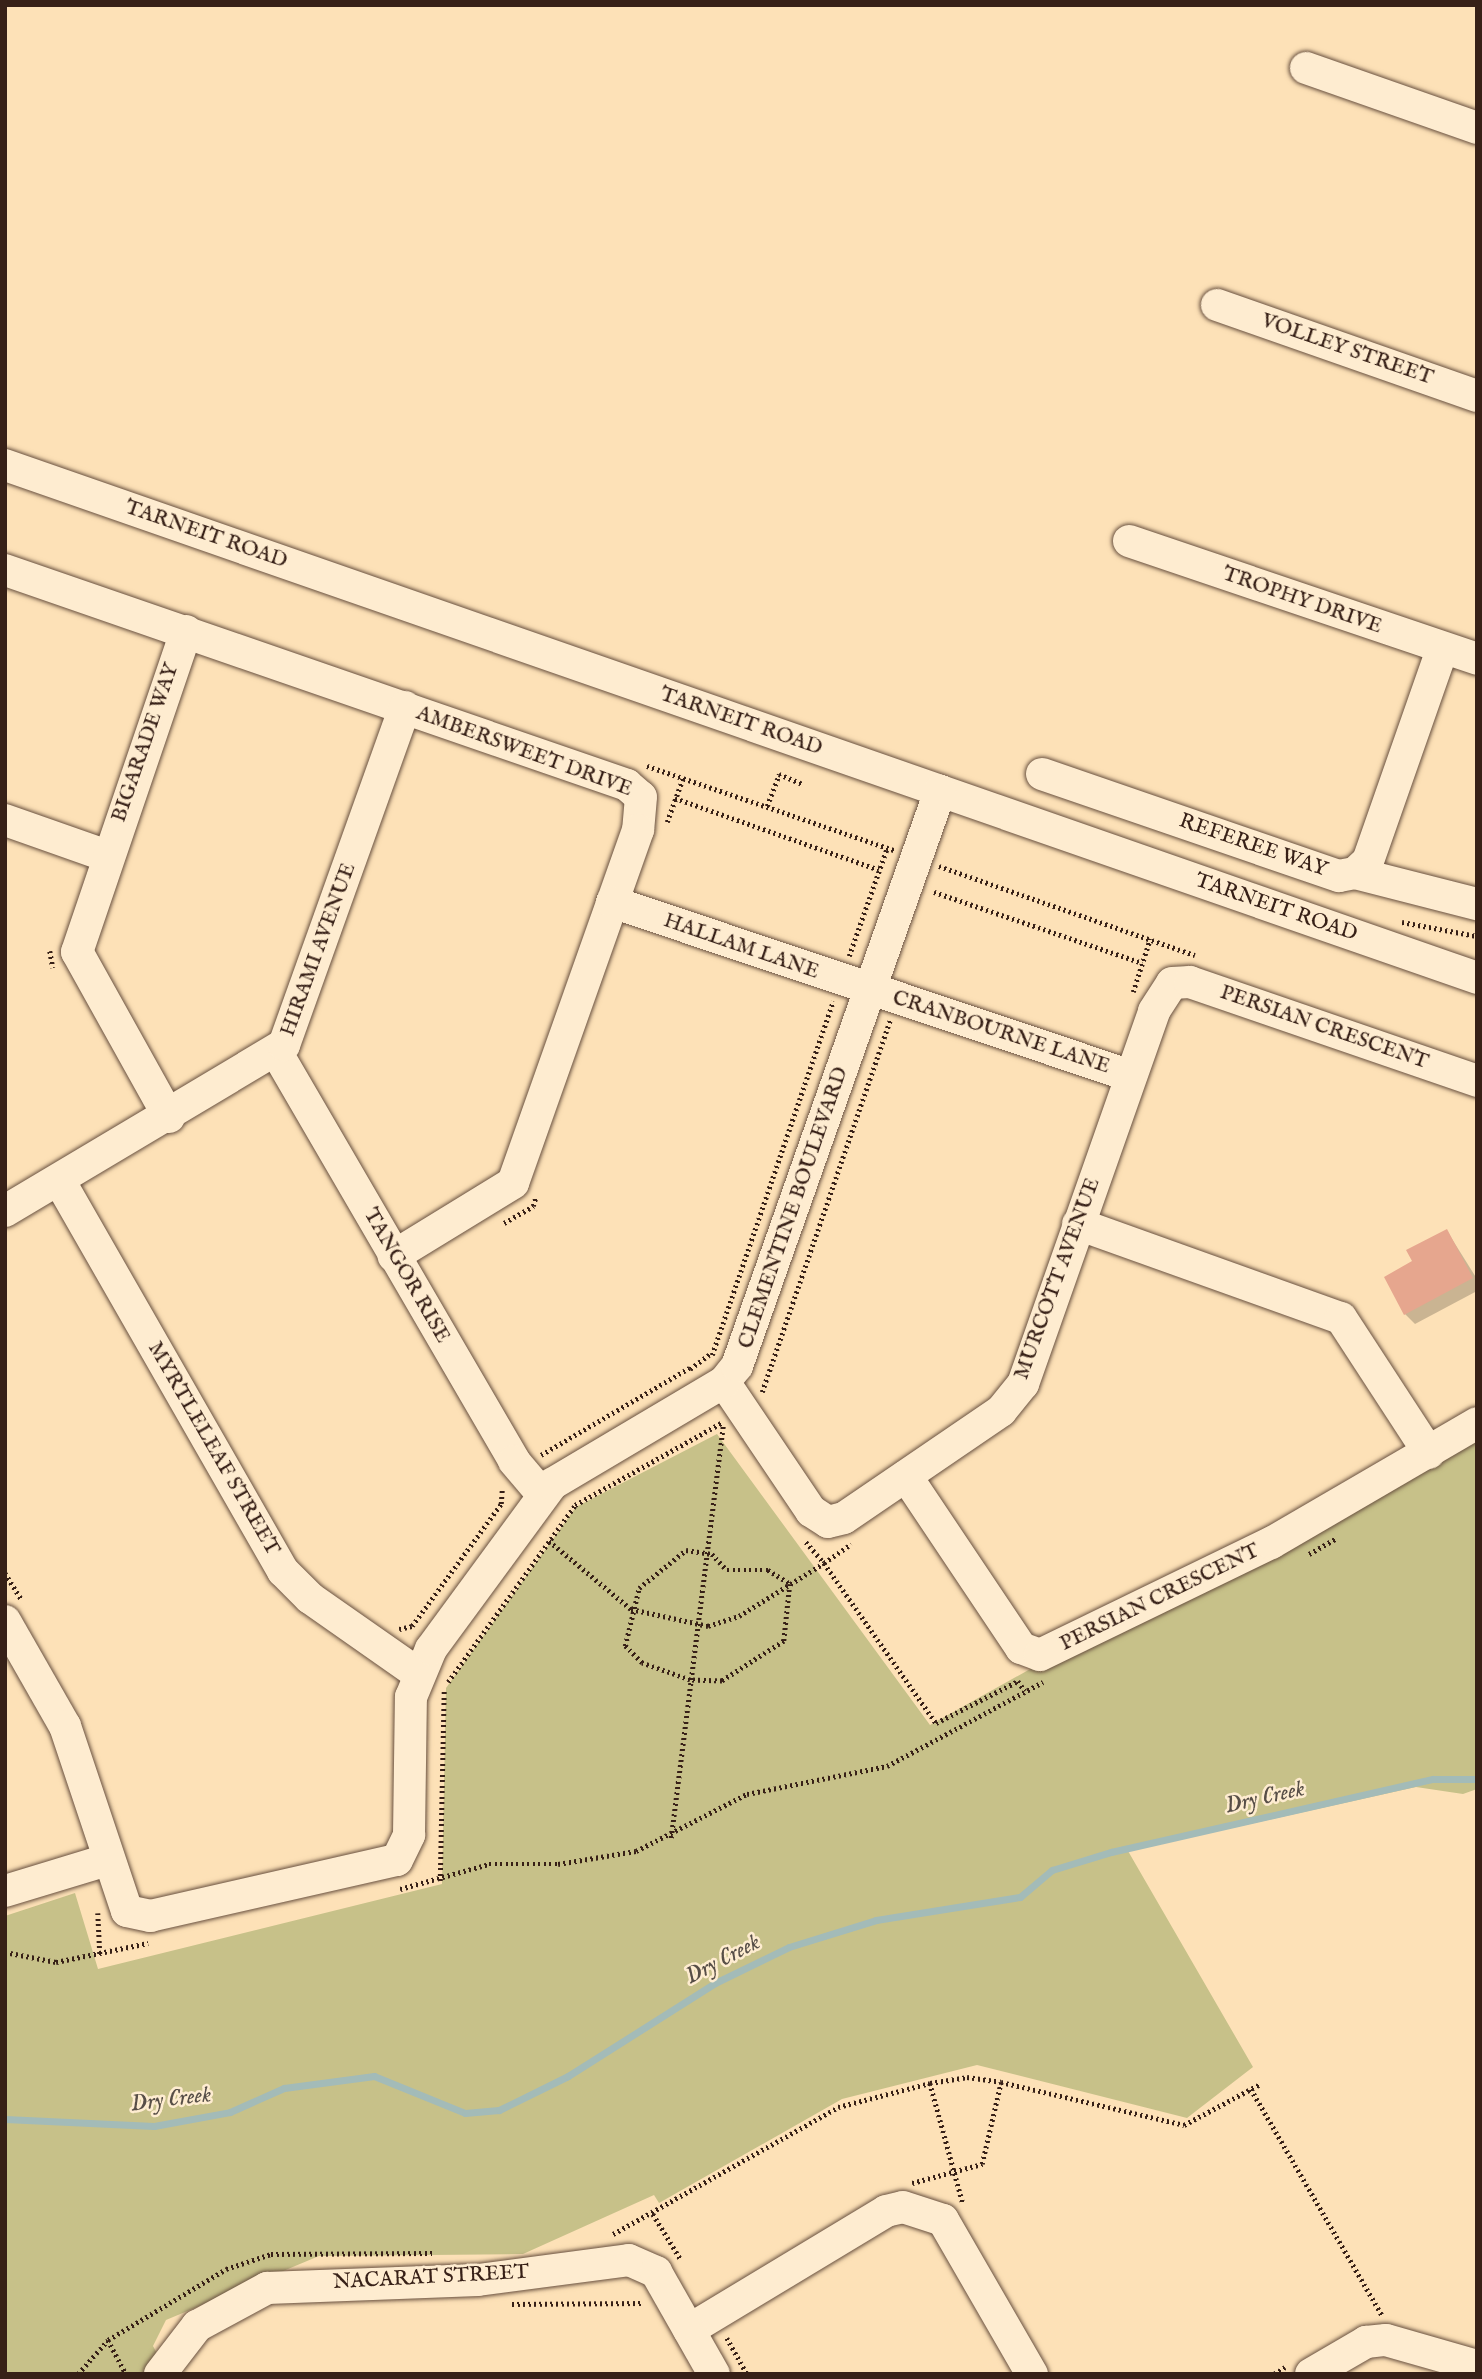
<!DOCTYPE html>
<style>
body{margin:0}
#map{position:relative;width:1482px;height:2379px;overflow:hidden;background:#fde1b7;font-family:"IM FELL English",serif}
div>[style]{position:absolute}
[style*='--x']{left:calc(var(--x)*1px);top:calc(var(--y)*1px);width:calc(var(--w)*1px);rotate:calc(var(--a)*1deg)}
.green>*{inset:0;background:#c7c189}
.shadow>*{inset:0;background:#0003}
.stream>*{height:7px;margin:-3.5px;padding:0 3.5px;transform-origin:3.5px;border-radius:3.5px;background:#a3bbb8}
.building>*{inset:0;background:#e6a68e}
.path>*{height:4.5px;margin-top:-2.25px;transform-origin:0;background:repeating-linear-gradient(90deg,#372017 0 2px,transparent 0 5.5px)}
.roads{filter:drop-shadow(0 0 2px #68503f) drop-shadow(0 0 2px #68503f)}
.minor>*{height:32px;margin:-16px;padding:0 16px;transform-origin:16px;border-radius:16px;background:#feecd0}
span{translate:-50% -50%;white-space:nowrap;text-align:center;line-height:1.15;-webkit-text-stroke:5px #feecd0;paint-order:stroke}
.street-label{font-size:21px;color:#372017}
.water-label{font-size:23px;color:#574e47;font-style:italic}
.frame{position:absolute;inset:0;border:7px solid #372017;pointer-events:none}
</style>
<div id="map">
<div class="green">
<div style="clip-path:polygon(1477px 1419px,1477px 1789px,1463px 1794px,1416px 1787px,1128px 1851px,1253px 2067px,1187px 2118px,977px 2065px,842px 2099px,659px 2203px,654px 2195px,523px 2254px,319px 2256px,166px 2320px,153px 2346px,168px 2374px,5px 2374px,5px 1916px,75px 1893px,98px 1969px,442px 1884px,446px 1688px,576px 1507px,717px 1434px,930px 1725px)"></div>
</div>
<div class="shadow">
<div style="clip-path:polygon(1447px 1231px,1477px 1279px,1477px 1291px,1415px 1324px,1405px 1314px,1415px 1262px)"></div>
</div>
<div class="stream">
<div style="--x:5;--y:2119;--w:149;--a:2.7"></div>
<div style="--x:154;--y:2126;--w:77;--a:-10.4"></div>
<div style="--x:230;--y:2112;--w:59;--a:-24"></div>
<div style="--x:284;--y:2088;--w:91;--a:-7.6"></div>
<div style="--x:374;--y:2076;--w:98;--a:22.1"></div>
<div style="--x:465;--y:2113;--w:34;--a:-5"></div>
<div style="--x:499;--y:2110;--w:77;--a:-26.2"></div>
<div style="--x:568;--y:2076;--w:174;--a:-32.3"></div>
<div style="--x:715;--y:1983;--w:82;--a:-25.9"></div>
<div style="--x:789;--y:1947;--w:91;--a:-17.2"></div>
<div style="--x:876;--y:1920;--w:146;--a:-9.1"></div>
<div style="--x:1020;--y:1897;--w:42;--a:-40.2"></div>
<div style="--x:1052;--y:1870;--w:62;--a:-17"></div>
<div style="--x:1111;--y:1852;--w:330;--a:-12.8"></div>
<div style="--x:1433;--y:1779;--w:44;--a:0"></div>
</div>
<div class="building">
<div style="clip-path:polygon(1447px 1229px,1473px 1278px,1404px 1315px,1384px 1277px,1412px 1261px,1406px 1250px)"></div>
</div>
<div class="path">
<div style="--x:647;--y:766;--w:261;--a:18.8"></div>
<div style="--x:675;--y:798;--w:216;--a:19.4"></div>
<div style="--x:767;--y:806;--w:34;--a:-69"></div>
<div style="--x:779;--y:774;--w:26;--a:23"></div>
<div style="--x:667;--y:822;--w:47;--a:-70"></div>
<div style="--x:939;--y:866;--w:271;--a:19.2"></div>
<div style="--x:934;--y:892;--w:220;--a:18.8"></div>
<div style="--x:1402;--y:922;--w:76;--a:10.6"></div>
<div style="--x:50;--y:951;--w:17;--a:80"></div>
<div style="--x:849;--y:956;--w:114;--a:-70.6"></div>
<div style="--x:1133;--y:992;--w:56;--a:-72.2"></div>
<div style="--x:504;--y:1223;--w:34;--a:-30"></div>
<div style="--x:533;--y:1206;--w:10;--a:-73"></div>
<div style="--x:712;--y:1355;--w:374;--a:-71.1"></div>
<div style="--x:690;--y:1369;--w:25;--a:-37"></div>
<div style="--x:762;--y:1392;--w:393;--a:-71"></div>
<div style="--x:541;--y:1455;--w:172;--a:-30.4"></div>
<div style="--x:549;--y:1541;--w:107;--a:39.7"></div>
<div style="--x:631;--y:1609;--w:79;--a:12.4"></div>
<div style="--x:708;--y:1626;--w:33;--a:-18"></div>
<div style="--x:739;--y:1616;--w:100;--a:-31.9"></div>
<div style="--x:824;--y:1563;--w:195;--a:55"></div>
<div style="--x:936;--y:1723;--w:92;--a:-27.1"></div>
<div style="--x:1018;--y:1681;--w:12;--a:55"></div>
<div style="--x:806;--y:1542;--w:28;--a:49"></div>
<div style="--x:824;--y:1563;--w:33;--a:-35"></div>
<div style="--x:686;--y:1550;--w:26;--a:9"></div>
<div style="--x:712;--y:1554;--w:22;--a:47"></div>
<div style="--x:727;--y:1570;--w:41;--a:0"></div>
<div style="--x:768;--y:1570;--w:26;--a:32"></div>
<div style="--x:790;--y:1584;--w:57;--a:96"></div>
<div style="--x:784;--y:1641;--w:74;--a:147.2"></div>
<div style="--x:722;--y:1681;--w:32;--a:-178"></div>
<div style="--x:690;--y:1680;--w:51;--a:-160.5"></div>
<div style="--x:642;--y:1663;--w:24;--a:-135"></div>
<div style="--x:625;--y:1646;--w:60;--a:-76.4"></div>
<div style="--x:639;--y:1588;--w:60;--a:-39"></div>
<div style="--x:1309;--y:1554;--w:30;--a:-30"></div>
<div style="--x:5;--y:1573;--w:31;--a:58"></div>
<div style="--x:399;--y:1629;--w:13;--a:-13"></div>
<div style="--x:412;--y:1626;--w:151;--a:-53.9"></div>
<div style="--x:501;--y:1504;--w:16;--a:-86"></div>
<div style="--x:448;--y:1682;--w:218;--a:-54.3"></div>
<div style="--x:575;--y:1505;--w:170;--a:-29.3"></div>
<div style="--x:671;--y:1838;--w:415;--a:-82.8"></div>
<div style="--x:440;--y:1881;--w:192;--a:-88.8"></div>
<div style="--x:400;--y:1889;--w:92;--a:-15.7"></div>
<div style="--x:489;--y:1864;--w:69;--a:0"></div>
<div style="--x:558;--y:1864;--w:79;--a:-9.5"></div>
<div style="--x:636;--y:1851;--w:125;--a:-27.2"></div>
<div style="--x:747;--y:1794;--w:143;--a:-11.3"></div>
<div style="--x:887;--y:1766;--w:177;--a:-28.3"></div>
<div style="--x:98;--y:1913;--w:41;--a:87.2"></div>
<div style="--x:5;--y:1952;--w:52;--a:11.1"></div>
<div style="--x:56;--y:1962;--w:94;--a:-11.7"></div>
<div style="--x:930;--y:2083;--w:125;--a:74.7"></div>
<div style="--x:1251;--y:2089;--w:261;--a:59.9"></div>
<div style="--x:912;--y:2183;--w:73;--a:-15.2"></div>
<div style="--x:982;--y:2164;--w:84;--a:-77"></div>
<div style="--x:653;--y:2214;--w:52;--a:58.5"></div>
<div style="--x:613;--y:2234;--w:258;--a:-29.4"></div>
<div style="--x:838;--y:2107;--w:95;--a:-14.6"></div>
<div style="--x:930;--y:2083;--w:37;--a:-9"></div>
<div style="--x:967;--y:2077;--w:34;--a:8"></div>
<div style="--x:1001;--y:2082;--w:188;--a:13.2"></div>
<div style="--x:1184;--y:2125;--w:86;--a:-28.3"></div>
<div style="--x:512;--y:2304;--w:131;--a:-0.4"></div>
<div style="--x:727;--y:2338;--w:41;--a:60.9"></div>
<div style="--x:108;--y:2340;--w:38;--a:62"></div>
<div style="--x:78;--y:2374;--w:45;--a:-48.6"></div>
<div style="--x:108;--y:2340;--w:138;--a:-31"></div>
<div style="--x:226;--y:2269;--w:47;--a:-18.4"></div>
<div style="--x:271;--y:2254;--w:161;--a:-0.4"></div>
<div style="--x:1274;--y:2374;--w:13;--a:-32"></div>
</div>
<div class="roads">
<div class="minor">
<div style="--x:1306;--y:68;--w:181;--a:19.3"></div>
<div style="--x:1217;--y:305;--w:275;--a:19.3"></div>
<div style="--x:5;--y:465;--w:1559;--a:19.21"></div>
<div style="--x:1129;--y:541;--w:367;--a:18.7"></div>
<div style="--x:5;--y:570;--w:658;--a:19.07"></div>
<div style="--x:627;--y:785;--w:18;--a:41"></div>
<div style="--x:641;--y:797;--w:33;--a:95"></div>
<div style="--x:638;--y:830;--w:374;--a:109.5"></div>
<div style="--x:513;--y:1183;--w:140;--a:148.5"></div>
<div style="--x:1042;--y:774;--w:314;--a:19"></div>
<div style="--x:1339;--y:876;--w:16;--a:-11"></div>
<div style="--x:1355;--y:873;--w:18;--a:-43"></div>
<div style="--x:1368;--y:861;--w:224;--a:-70.7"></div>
<div style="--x:5;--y:820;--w:108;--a:19.4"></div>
<div style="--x:1355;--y:873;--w:126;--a:14.3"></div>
<div style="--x:612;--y:902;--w:547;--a:18.53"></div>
<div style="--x:277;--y:1053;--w:472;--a:59.8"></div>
<div style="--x:514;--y:1461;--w:43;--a:49.7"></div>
<div style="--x:169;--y:1117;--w:189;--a:-119.1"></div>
<div style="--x:77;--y:952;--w:339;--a:-71.2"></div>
<div style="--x:59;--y:1180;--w:451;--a:60.2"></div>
<div style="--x:283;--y:1571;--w:38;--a:45"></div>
<div style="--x:310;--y:1598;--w:131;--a:35"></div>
<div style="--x:5;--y:1211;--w:325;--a:-30.8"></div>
<div style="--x:284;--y:1045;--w:359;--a:-70.3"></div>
<div style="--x:1078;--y:1224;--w:279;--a:19.7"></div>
<div style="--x:1341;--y:1318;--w:161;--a:56.9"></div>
<div style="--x:724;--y:1382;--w:156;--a:56"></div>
<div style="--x:811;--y:1511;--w:20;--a:33"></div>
<div style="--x:828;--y:1522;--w:16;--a:-14"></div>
<div style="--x:844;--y:1518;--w:190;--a:-34.3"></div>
<div style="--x:1001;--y:1411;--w:35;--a:-51"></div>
<div style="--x:1023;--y:1384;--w:395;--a:-70.6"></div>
<div style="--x:1154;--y:1011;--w:33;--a:-57"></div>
<div style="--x:1172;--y:983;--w:18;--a:-3"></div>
<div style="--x:1190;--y:982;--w:304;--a:19"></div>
<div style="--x:906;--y:1476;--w:207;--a:56.2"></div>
<div style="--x:1021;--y:1648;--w:20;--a:20"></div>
<div style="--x:1040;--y:1655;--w:257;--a:-25.9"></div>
<div style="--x:1271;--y:1543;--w:238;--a:-30.2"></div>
<div style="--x:5;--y:1621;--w:121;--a:60.3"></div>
<div style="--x:65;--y:1726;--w:195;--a:71.5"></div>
<div style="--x:127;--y:1911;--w:24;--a:12"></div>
<div style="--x:150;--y:1916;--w:253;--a:-12.8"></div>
<div style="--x:397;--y:1860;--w:28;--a:-64"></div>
<div style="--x:409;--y:1835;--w:138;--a:-89.2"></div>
<div style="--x:411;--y:1697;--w:52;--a:-67.4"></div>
<div style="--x:431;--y:1649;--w:205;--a:-53.7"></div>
<div style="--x:552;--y:1484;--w:200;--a:-30.7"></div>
<div style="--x:724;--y:1382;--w:21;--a:-51"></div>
<div style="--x:737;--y:1366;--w:610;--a:-70.55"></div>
<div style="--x:5;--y:1891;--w:107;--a:-16.9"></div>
<div style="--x:689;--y:2330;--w:230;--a:-31.1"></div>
<div style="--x:886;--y:2211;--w:17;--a:-13"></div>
<div style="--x:903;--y:2207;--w:42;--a:18"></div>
<div style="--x:943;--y:2220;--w:178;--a:60"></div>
<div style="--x:160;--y:2374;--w:61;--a:-52.4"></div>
<div style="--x:197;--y:2326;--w:80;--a:-28.5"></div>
<div style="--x:267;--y:2288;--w:211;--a:-2.2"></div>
<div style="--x:478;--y:2280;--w:152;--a:-7.5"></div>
<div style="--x:629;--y:2260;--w:30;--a:24"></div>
<div style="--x:656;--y:2272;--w:117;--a:60.4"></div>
<div style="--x:1311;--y:2374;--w:64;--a:-30.2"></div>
<div style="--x:1366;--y:2342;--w:20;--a:-6"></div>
<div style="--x:1386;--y:2340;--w:95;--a:15.9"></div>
</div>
</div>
<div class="street-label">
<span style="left:1347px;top:350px;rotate:19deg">VOLLEY STREET</span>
<span style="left:206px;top:535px;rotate:19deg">TARNEIT ROAD</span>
<span style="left:1302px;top:601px;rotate:19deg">TROPHY DRIVE</span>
<span style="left:741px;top:722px;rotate:19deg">TARNEIT ROAD</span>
<span style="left:146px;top:743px;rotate:-71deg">BIGARADE WAY</span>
<span style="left:524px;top:752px;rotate:20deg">AMBERSWEET DRIVE</span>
<span style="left:1253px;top:846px;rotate:19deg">REFEREE WAY</span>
<span style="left:1276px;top:908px;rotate:19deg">TARNEIT ROAD</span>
<span style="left:741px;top:947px;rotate:19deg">HALLAM LANE</span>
<span style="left:319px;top:950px;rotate:-70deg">HIRAMI AVENUE</span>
<span style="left:1324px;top:1028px;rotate:19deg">PERSIAN CRESCENT</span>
<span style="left:1001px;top:1033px;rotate:18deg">CRANBOURNE LANE</span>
<span style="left:794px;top:1208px;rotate:-71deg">CLEMENTINE BOULEVARD</span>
<span style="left:406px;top:1276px;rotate:60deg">TANGOR RISE</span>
<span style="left:1058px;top:1279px;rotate:-70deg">MURCOTT AVENUE</span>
<span style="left:213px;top:1449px;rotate:60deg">MYRTLELEAF STREET</span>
<span style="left:1160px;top:1598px;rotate:-26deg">PERSIAN CRESCENT</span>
<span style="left:431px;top:2278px;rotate:-3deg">NACARAT STREET</span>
</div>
<div class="water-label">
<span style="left:1265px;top:1798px;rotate:-13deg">Dry Creek</span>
<span style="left:723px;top:1960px;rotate:-28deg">Dry Creek</span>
<span style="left:171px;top:2100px;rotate:-7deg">Dry Creek</span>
</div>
<div class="frame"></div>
</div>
